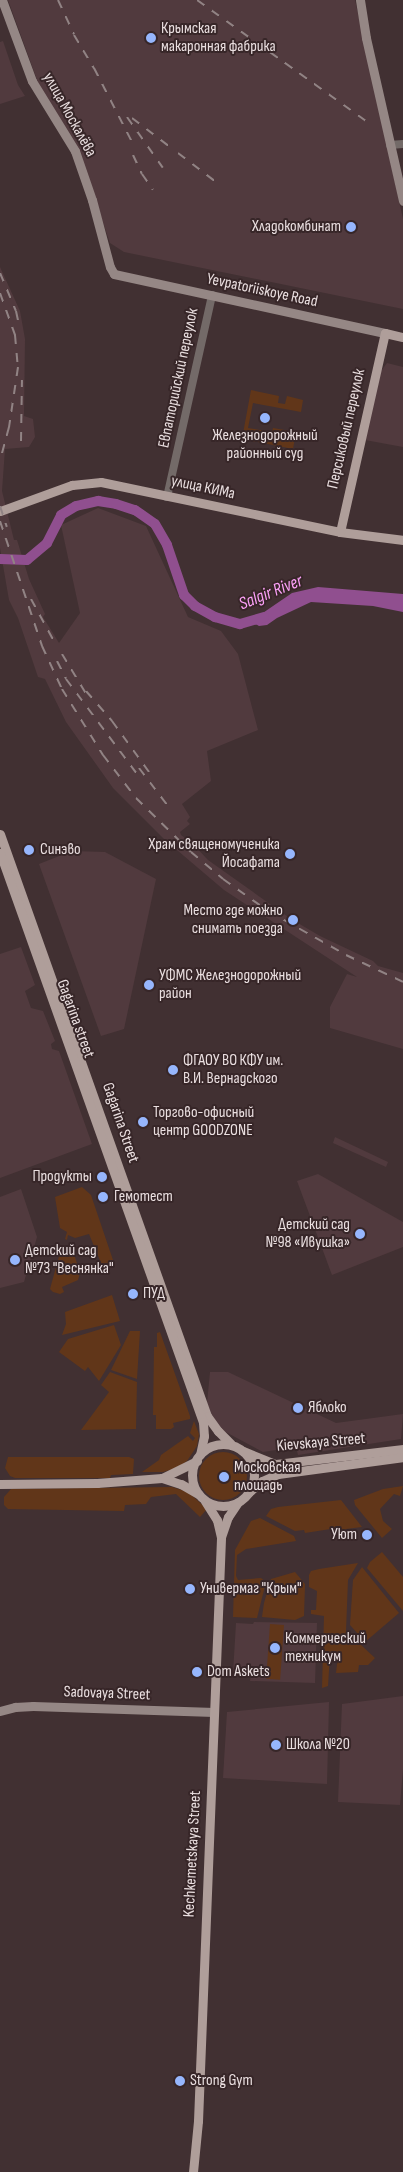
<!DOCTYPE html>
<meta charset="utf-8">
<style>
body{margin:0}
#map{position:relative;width:403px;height:2172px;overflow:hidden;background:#413032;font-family:"Sofia Sans Condensed",sans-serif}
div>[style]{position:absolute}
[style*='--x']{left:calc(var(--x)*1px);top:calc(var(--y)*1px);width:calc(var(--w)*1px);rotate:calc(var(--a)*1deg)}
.built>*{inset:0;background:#513a3e}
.green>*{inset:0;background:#613619;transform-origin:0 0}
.round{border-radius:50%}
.water>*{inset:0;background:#904f8f}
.river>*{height:10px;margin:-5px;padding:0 5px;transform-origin:5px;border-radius:5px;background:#904f8f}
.tertiary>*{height:8px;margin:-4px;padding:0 4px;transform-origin:4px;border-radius:4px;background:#736a68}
.secondary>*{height:9px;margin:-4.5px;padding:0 4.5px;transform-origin:4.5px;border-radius:4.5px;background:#958785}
.primary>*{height:9px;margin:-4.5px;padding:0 4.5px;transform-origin:4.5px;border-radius:4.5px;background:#af9e9a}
.primary>.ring{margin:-4.5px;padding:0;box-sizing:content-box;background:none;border:9px solid #af9e9a;border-radius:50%}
.rail>*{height:2px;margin-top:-1px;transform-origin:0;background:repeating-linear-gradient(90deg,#918384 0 9px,transparent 0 18px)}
.dots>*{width:14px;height:14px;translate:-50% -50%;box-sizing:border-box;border:2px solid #372628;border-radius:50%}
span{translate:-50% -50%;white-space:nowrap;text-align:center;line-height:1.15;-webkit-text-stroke:4px #372628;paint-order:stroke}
.poi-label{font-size:16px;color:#eadfe0}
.left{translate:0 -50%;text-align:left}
.right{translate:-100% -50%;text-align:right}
.street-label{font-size:16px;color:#eadfe0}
.water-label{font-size:18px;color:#fca1f8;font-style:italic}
</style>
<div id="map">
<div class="built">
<div style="clip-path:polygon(8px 0,355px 0,403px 219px,403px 309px,124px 252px,110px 243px,81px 158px,40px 88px)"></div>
<div style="clip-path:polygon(3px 41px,18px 85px,25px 96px,0 104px,0 42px)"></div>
<div style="clip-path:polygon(0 267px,20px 311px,25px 339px,24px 416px,33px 419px,35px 437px,29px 447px,5px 449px,2px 491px,14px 540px,17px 540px,29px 579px,45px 614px,43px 617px,59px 643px,80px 613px,61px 525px,98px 508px,146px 526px,188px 617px,221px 631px,238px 654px,258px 730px,207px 751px,211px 781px,182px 804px,190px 817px,187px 821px,190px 824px,180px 832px,181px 835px,193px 844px,208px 860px,291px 919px,320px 936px,373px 961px,378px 966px,403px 973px,403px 1049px,330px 1028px,330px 1007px,347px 974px,357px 977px,224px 890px,164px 839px,113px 788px,66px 722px,45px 679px,38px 677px,18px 618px,9px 600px,0 548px)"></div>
<div style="clip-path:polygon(387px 363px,403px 367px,403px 447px,365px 440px,381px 371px)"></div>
<div style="clip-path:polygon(72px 851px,105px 852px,156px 879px,124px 1029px,101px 1036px,39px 864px)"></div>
<div style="clip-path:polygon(21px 947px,35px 985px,25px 991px,31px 1008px,43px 1011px,55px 1041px,51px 1044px,52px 1049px,59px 1051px,92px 1144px,0 1178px,0 954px)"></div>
<div style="clip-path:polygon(335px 1137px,388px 1162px,386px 1167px,333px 1143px)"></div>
<div style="clip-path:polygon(318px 1174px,403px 1222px,403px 1247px,332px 1275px,297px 1181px)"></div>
<div style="clip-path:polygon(21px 1189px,37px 1237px,24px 1282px,0 1288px,0 1197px)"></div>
<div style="clip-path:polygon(210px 1372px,228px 1372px,336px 1423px,403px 1414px,401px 1439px,298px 1455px,296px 1447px,263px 1452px,220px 1429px,214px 1420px,207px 1403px)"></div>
<div style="clip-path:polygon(254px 1622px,317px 1623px,315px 1683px,250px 1681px,251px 1674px,233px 1673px,236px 1623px,253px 1624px)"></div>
<div style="clip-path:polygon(403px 1696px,403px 1769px,400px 1805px,338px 1802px,342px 1704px)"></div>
<div style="clip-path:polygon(329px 1702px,327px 1784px,223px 1778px,227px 1712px)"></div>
</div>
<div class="green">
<div style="clip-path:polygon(251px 390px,279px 396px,278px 403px,285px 404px,287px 396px,303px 400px,301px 412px,253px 403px,248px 428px,272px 432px,273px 428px,296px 432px,293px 449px,242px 439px)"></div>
<div style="clip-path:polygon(82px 1187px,91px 1195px,115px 1266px,104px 1270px,89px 1234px,75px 1238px,68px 1235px,67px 1240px,65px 1239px,67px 1232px,60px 1228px,55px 1197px)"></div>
<div style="clip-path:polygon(61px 1249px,70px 1251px,74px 1254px,80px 1273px,78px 1280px,62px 1287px,64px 1292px,60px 1294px,53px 1292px,50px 1289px)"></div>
<div style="clip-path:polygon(112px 1295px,120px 1321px,62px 1335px,66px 1324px,65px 1312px)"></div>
<div style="clip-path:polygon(114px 1325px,121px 1345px,99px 1381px,88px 1367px,85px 1371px,59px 1352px,68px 1339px)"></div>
<div style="clip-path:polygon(130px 1331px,140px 1331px,137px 1379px,111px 1370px)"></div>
<div style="clip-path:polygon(160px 1332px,190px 1416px,190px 1419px,173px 1423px,174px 1427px,171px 1429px,156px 1429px,156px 1415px,153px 1415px,154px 1347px,157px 1347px,157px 1333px)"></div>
<div style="clip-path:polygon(110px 1372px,137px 1382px,136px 1429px,81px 1430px,109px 1392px,101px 1385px)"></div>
<div style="clip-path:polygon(194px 1421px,199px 1434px,197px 1446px,187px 1461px,177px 1468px,163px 1472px,142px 1472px,159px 1460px,161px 1455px,188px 1436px,193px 1441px,195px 1438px,190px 1433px)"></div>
<div class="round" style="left:199px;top:1452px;width:48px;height:48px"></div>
<div style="clip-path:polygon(8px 1457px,129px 1457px,134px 1459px,133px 1474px,111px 1475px,110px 1478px,15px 1478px,10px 1476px,5px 1468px)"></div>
<div style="clip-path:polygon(403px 1486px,400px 1496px,394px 1494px,380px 1509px,383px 1521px,392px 1529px,382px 1538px,355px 1505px,354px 1500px,383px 1489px)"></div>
<div style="clip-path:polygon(172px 1487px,188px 1492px,207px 1509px,200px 1517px,176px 1494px,151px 1497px,146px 1504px,125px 1505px,124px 1511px,8px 1509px,4px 1505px,4px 1497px,11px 1489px)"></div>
<div style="clip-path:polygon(341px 1500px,362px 1527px,346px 1529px,346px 1533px,338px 1534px,337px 1528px,305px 1533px,304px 1530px,295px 1531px,266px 1516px,271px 1509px,278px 1507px)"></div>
<div style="clip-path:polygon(260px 1518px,294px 1536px,296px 1541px,246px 1549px,237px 1555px,236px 1576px,238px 1580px,261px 1578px,266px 1582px,257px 1618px,233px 1617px,235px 1550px,251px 1521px)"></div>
<div style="clip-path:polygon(382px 1552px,403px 1577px,403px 1611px,367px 1568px,370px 1562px)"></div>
<div style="clip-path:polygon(358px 1563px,348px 1580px,346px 1631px,375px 1658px,368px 1665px,359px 1665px,358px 1672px,336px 1673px,338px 1655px,330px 1655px,328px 1686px,322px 1688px,324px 1616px,311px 1614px,311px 1610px,316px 1610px,317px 1591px,309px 1587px,309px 1575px,311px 1571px,319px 1569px)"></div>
<div style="clip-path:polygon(362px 1567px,399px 1613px,365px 1642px,350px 1625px,353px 1580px)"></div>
<div style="clip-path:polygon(295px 1572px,305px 1584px,304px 1616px,295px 1620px,262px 1617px,264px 1603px,271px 1579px)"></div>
<div style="left:270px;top:1624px;width:14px;height:55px;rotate:4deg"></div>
</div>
<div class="water">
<div style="clip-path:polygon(318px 587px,403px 594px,403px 612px,373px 606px,311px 602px,277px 618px,267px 625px,259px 626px,251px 621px,292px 593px)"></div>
</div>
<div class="river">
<div style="--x:0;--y:559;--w:27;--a:2"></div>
<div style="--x:27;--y:560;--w:26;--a:-40"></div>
<div style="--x:47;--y:543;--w:31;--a:-63"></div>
<div style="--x:61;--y:515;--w:17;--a:-31"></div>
<div style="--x:76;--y:506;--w:23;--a:-13"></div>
<div style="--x:98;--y:501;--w:18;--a:9"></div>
<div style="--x:116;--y:504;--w:20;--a:18"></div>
<div style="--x:135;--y:510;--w:24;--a:35"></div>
<div style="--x:155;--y:524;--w:24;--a:60"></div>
<div style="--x:167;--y:545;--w:53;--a:71.2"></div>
<div style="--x:184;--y:595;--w:16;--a:45"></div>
<div style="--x:195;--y:606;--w:23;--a:29"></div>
<div style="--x:215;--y:617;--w:26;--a:16"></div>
<div style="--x:240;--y:624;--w:25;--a:-16"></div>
</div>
<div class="tertiary">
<div style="--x:390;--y:145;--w:13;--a:-4"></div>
<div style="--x:167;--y:497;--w:207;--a:-77.4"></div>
</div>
<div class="secondary">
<div style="--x:2;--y:0;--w:86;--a:69.7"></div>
<div style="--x:32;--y:81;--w:82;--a:58.4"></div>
<div style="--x:75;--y:151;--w:52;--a:70.9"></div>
<div style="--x:92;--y:200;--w:69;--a:75"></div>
<div style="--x:110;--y:267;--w:8;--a:60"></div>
<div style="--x:114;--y:274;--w:277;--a:12.3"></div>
<div style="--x:360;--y:0;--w:38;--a:81"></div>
<div style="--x:366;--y:38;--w:167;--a:77.2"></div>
<div style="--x:0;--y:1711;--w:16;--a:-15"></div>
<div style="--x:15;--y:1707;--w:18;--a:-3"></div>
<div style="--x:33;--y:1706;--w:181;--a:1.9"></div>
</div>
<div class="primary">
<div style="--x:0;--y:511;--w:77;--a:-19.9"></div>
<div style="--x:72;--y:485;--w:29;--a:-6"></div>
<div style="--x:101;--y:482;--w:244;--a:11.8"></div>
<div style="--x:340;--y:532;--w:64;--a:7.2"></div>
<div style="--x:340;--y:532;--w:204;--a:-77.3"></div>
<div style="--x:385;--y:333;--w:18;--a:13"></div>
<div style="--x:0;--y:834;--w:618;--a:70.42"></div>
<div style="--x:207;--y:1416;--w:19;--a:54"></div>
<div style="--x:218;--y:1431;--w:18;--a:45"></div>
<div style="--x:0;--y:853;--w:604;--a:70.37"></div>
<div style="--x:203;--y:1422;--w:14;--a:86"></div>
<div style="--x:204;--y:1436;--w:19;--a:102"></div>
<div class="ring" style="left:192px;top:1444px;width:53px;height:53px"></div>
<div style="--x:243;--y:1451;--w:35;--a:22"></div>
<div style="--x:276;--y:1464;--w:128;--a:-6.7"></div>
<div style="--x:162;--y:1478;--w:20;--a:18"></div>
<div style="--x:181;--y:1484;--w:20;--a:30"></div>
<div style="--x:0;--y:1484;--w:97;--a:-0.6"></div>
<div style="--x:97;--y:1483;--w:65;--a:-4.4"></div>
<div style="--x:162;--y:1478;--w:39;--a:-26"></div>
<div style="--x:249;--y:1492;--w:17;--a:-40"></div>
<div style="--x:262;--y:1481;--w:17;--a:-24"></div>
<div style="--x:278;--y:1474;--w:126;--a:-7.7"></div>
<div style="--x:205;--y:1501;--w:22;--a:58"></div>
<div style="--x:217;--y:1520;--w:17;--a:77"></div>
<div style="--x:193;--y:2172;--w:51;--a:-84.4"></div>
<div style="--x:198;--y:2121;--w:584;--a:-87.74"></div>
<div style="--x:221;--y:1537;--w:21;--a:-71"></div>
<div style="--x:228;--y:1517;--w:18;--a:-56"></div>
</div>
<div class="rail">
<div style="--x:58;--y:0;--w:38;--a:65"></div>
<div style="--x:74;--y:35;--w:39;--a:59"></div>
<div style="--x:94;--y:68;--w:85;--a:62.8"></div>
<div style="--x:197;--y:0;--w:213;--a:35.6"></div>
<div style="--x:127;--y:117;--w:62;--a:54.8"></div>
<div style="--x:132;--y:118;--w:48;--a:37.3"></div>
<div style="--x:178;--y:153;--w:48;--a:37.3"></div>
<div style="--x:133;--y:155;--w:21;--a:65"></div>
<div style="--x:142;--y:174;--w:19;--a:55"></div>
<div style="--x:0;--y:273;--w:41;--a:67.2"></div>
<div style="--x:16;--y:311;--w:14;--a:78"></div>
<div style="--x:0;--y:293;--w:45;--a:70.3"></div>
<div style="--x:15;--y:335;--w:32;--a:85"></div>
<div style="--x:18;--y:367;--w:61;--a:98.5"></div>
<div style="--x:9;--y:427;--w:35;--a:105"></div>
<div style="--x:21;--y:441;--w:61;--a:-89.1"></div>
<div style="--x:0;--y:506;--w:22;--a:72"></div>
<div style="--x:0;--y:521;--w:132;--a:71.4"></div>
<div style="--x:42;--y:646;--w:47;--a:65.1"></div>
<div style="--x:62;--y:689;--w:78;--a:58.2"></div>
<div style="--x:103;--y:755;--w:54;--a:52.5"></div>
<div style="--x:136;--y:798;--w:77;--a:44.5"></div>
<div style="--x:191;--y:852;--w:42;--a:40.2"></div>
<div style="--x:223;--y:879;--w:55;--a:35.4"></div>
<div style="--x:268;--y:911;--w:90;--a:29.4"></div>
<div style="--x:346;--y:955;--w:63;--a:25.3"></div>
<div style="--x:31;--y:599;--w:50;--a:61.4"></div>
<div style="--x:62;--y:654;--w:50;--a:58.8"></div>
<div style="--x:57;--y:661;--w:20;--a:63"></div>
<div style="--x:66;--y:679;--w:124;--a:53.2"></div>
<div style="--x:86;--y:691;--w:40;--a:49"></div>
<div style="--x:112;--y:721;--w:63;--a:54"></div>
<div style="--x:139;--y:768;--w:53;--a:52.7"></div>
</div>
<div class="dots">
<div style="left:151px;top:38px;background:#96b6fd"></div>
<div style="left:351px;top:227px;background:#96b6fd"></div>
<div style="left:265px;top:418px;background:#96b6fd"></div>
<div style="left:29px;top:850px;background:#96b6fd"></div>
<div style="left:290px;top:854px;background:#96b6fd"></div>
<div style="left:293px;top:920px;background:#96b6fd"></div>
<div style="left:149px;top:985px;background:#96b6fd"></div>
<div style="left:173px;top:1070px;background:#96b6fd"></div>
<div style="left:143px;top:1122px;background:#96b6fd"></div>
<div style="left:102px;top:1177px;background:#96b6fd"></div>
<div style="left:103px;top:1197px;background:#96b6fd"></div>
<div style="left:360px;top:1234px;background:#96b6fd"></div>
<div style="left:15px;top:1260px;background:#96b6fd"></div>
<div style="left:133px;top:1294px;background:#96b6fd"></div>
<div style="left:298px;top:1408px;background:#96b6fd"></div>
<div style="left:224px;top:1477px;background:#96b6fd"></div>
<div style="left:367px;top:1535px;background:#96b6fd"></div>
<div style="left:190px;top:1589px;background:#96b6fd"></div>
<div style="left:275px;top:1648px;background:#96b6fd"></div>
<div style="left:197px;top:1672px;background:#96b6fd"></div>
<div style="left:276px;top:1745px;background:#96b6fd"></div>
<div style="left:180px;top:2081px;background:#96b6fd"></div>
</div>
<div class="poi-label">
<span class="left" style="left:161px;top:38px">Крымская<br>макаронная фабрика</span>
<span class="right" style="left:341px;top:227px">Хладокомбинат</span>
<span style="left:265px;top:445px">Железнодорожный<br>районный суд</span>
<span class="right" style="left:280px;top:854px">Храм священомученика<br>Йосафата</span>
<span class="left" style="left:40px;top:850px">Синэво</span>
<span class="right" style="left:283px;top:920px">Место где можно<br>снимать поезда</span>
<span class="left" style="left:159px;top:985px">УФМС Железнодорожный<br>район</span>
<span class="left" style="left:183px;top:1070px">ФГАОУ ВО КФУ им.<br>В.И. Вернадского</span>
<span class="left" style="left:153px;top:1122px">Торгово-офисный<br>центр GOODZONE</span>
<span class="right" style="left:92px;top:1177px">Продукты</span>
<span class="left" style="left:114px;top:1197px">Гемотест</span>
<span class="right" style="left:350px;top:1234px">Детский сад<br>№98 «Ивушка»</span>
<span class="left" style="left:25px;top:1260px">Детский сад<br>№73 "Веснянка"</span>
<span class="left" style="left:143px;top:1294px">ПУД</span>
<span class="left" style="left:308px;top:1408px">Яблоко</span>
<span class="left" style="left:234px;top:1477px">Московская<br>площадь</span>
<span class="right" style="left:357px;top:1535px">Уют</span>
<span class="left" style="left:200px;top:1589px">Универмаг "Крым"</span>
<span class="left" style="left:285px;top:1648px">Коммерческий<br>техникум</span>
<span class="left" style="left:207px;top:1672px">Dom Askets</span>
<span class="left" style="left:286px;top:1745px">Школа №20</span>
<span class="left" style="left:190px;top:2081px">Strong Gym</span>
</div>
<div class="street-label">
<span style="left:69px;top:115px;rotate:61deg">улица Москалёва</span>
<span style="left:262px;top:291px;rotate:12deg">Yevpatoriiskoye Road</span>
<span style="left:179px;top:378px;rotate:-78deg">Евпаторийский переулок</span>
<span style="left:347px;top:429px;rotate:-77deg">Персиковый переулок</span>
<span style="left:203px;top:488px;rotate:12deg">улица КИМа</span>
<span style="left:75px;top:1019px;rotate:70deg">Gagarina street</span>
<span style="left:120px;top:1123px;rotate:71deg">Gagarina Street</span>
<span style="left:321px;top:1443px;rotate:-5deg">Kievskaya Street</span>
<span style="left:107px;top:1694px;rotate:2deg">Sadovaya Street</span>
<span style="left:193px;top:1854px;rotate:-87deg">Kechkemetskaya Street</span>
</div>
<div class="water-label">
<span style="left:271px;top:593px;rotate:-22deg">Salgir River</span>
</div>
</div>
